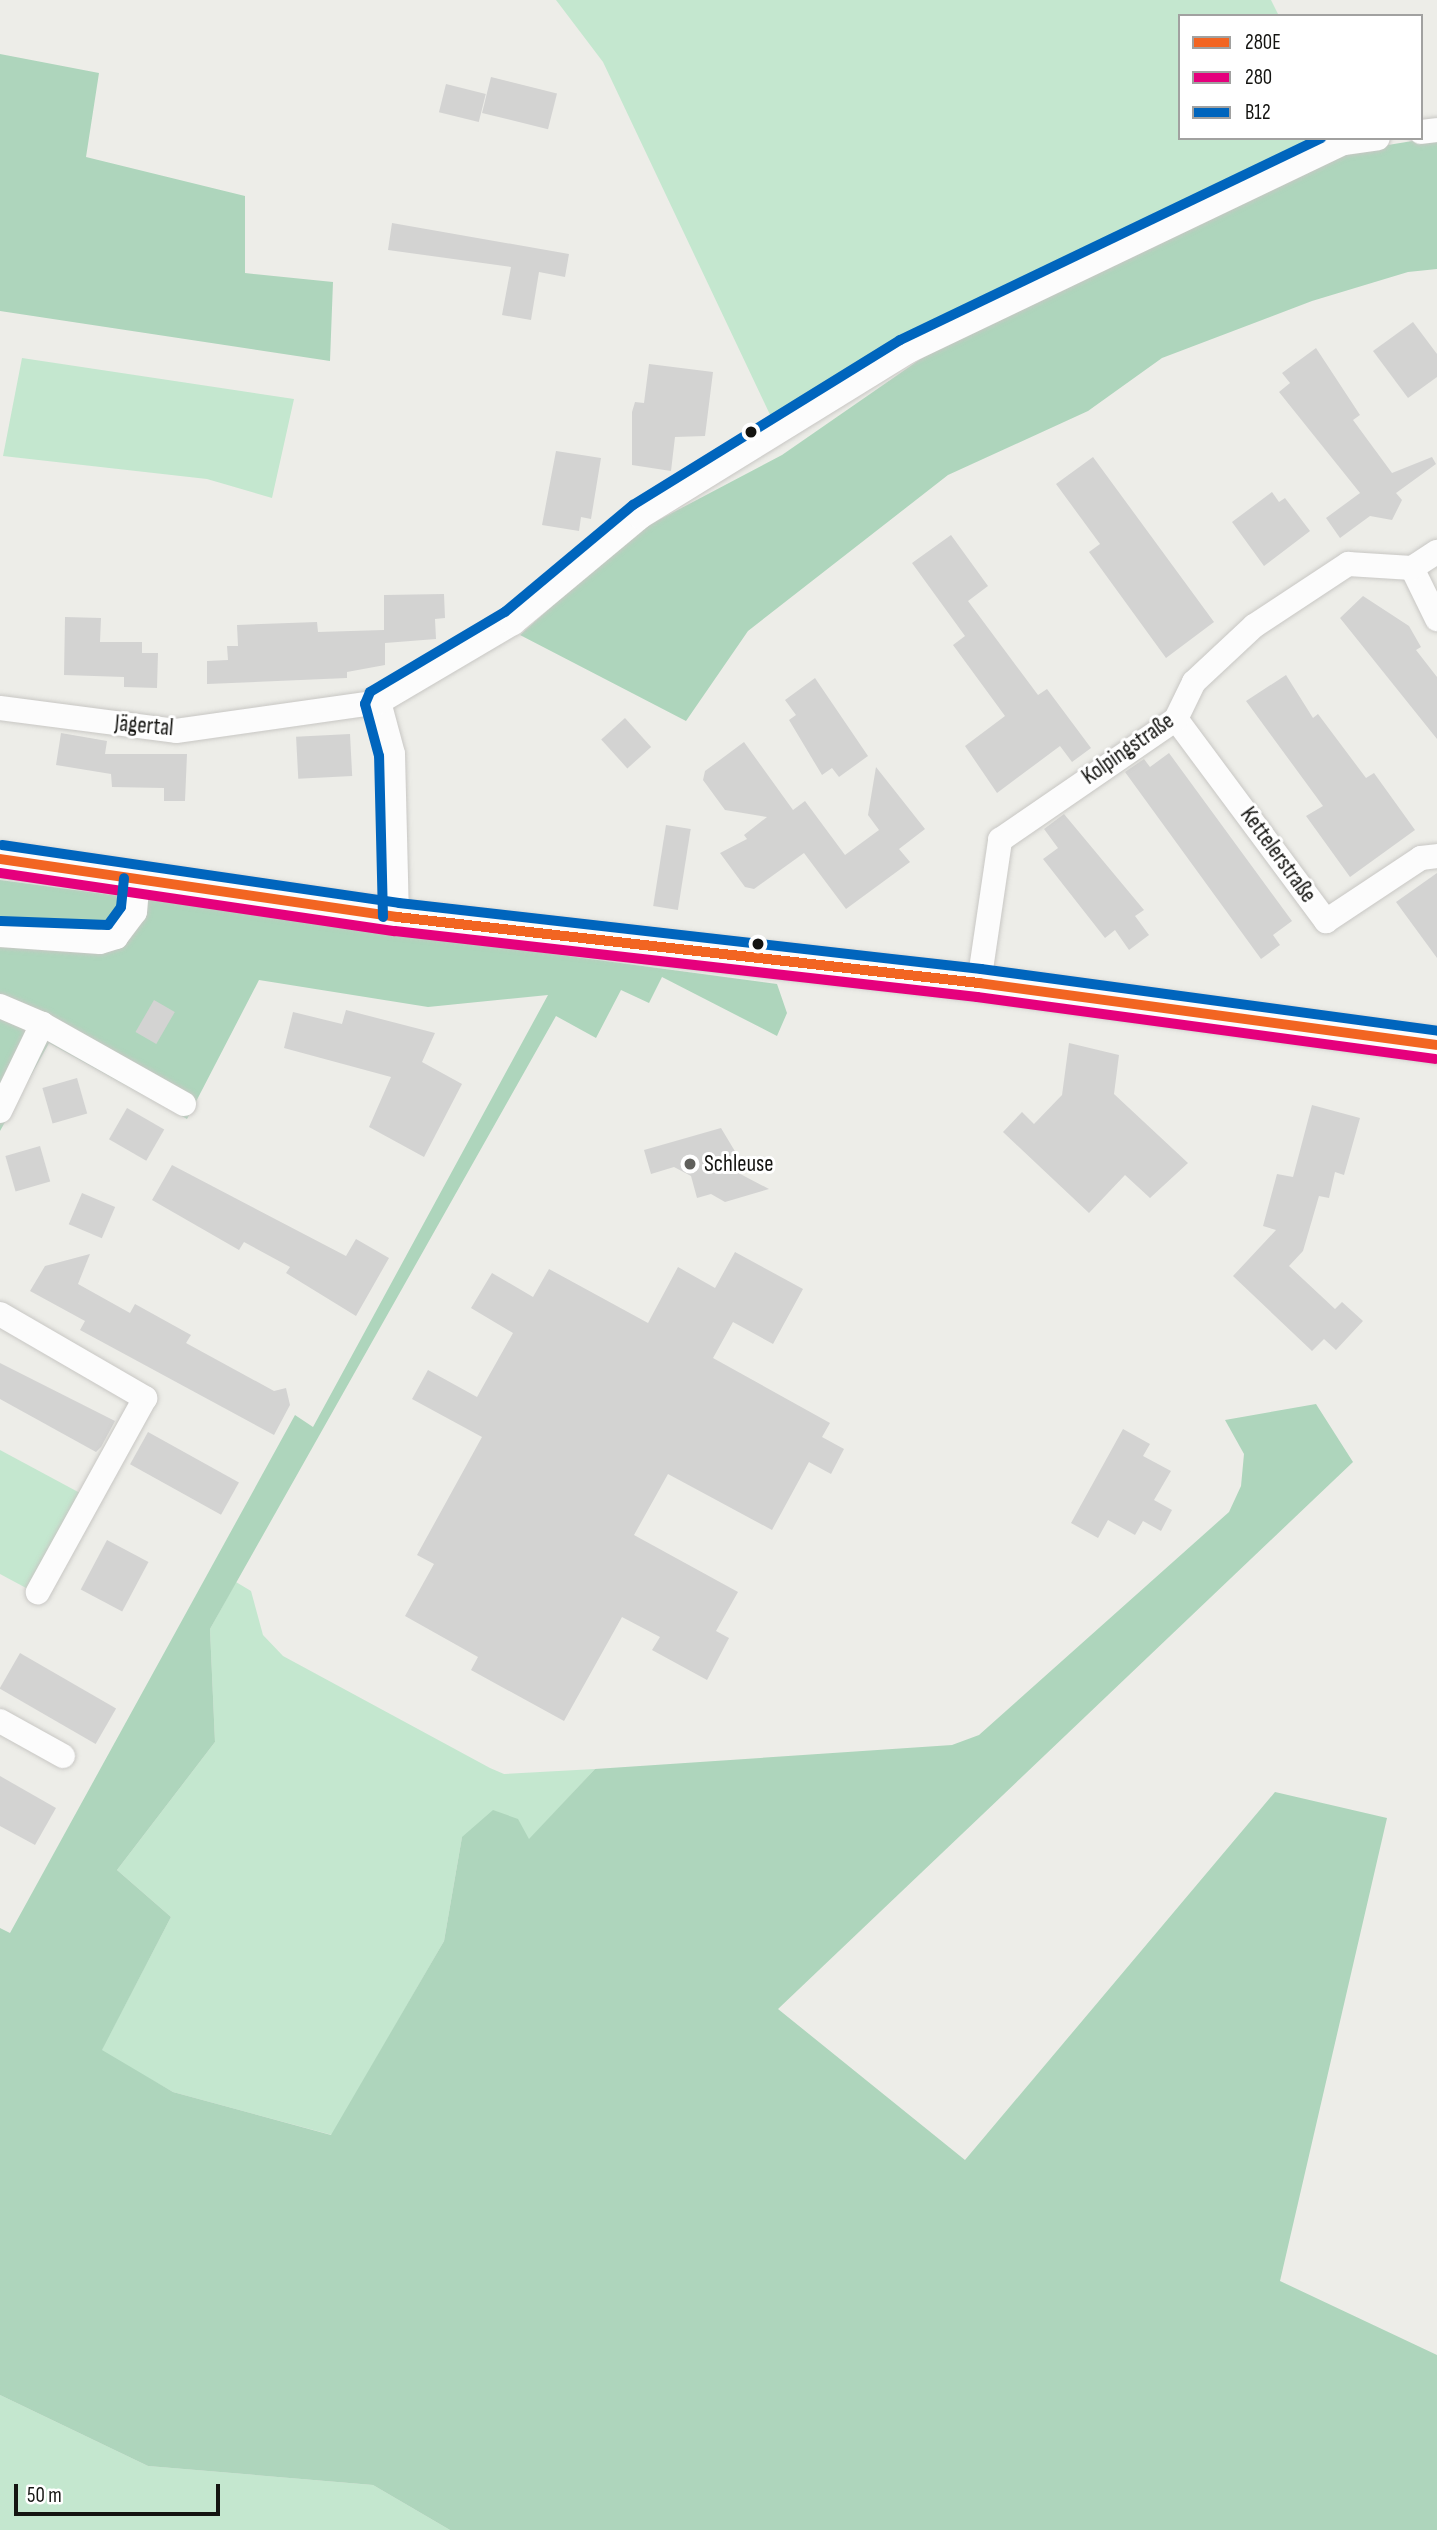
<!DOCTYPE html>
<meta charset="utf-8">
<style>
body{margin:0}
#map{position:relative;width:1437px;height:2530px;overflow:hidden;background:#edede8;font-family:"Sofia Sans Condensed",sans-serif}
div>[style]{position:absolute}
[style*='--x']{left:calc(var(--x)*1px);top:calc(var(--y)*1px);width:calc(var(--w)*1px);rotate:calc(var(--a)*1deg)}
.green>*{inset:0;background:#c4e7cf}
.forest>*{inset:0;background:#aed5bc}
.building>*{inset:0;background:#d3d3d2;transform-origin:0 0}
.roads{filter:drop-shadow(0 0 2px #c8c7c4) drop-shadow(0 0 2px #c8c7c4)}
.street>*{height:24px;margin:-12px;padding:0 12px;transform-origin:12px;border-radius:12px;background:#fcfcfc}
.secondary>*{height:35px;margin:-17.5px;padding:0 17.5px;transform-origin:17.5px;border-radius:17.5px;background:#fcfcfc}
.bus-1>*{height:10px;margin:-5px;padding:0 5px;transform-origin:5px;border-radius:5px;background:#f26522}
.bus-2>*{height:10px;margin:-5px;padding:0 5px;transform-origin:5px;border-radius:5px;background:#e5007d}
.bus-3>*{height:10px;margin:-5px;padding:0 5px;transform-origin:5px;border-radius:5px;background:#0065bd}
.dots>*{width:19px;height:19px;translate:-50% -50%;box-sizing:border-box;border:4px solid #fff;border-radius:50%}
span{translate:-50% -50%;white-space:nowrap;text-align:center;line-height:1.15;-webkit-text-stroke:6px #fff;paint-order:stroke}
.street-label{font-size:23px;color:#141411}
.poi-label{font-size:23px;color:#141411}
.left{translate:0 -50%;text-align:left}
.legend{position:absolute;left:1178px;top:14px;width:245px;height:126px;box-sizing:border-box;background:#fff;border:2px solid #a1a1a0;margin:0;padding:9px 12px;list-style:none;font-size:21px;color:#141411}
.legend li{display:flex;align-items:center;gap:14px;height:35px}
.legend b{width:35px;border:2px solid #a1a1a0}
.scale{position:absolute;left:14px;top:2484px;width:206px;height:32px;box-sizing:border-box;border:4px solid #141411;border-top:0;padding-left:9px;font-size:21px;line-height:24px;white-space:nowrap;color:#141411;-webkit-text-stroke:5px #fff;paint-order:stroke}
</style>
<div id="map">
<div class="green">
<div style="clip-path:polygon(556px 0,1271px 0,1279px 16px,1180px 16px,1180px 138px,1318px 138px,895px 340px,773px 421px,603px 62px)"></div>
<div style="clip-path:polygon(22px 358px,294px 399px,272px 498px,207px 479px,3px 456px)"></div>
<div style="clip-path:polygon(0 1450px,80px 1493px,28px 1589px,0 1574px)"></div>
<div style="clip-path:polygon(236px 1582px,251px 1591px,263px 1635px,283px 1656px,490px 1768px,504px 1774px,595px 1769px,529px 1840px,462px 1837px,444px 1941px,332px 2135px,173px 2092px,101px 2051px,171px 1917px,117px 1870px,215px 1742px,210px 1629px)"></div>
<div style="clip-path:polygon(0 2395px,148px 2466px,373px 2485px,450px 2530px,0 2530px)"></div>
</div>
<div class="forest">
<div style="clip-path:polygon(0 54px,99px 73px,86px 157px,245px 196px,245px 273px,333px 282px,330px 361px,0 311px)"></div>
<div style="clip-path:polygon(1437px 137px,1437px 269px,1408px 272px,1312px 301px,1162px 358px,1088px 411px,948px 475px,748px 631px,686px 721px,520px 635px,634px 533px,782px 455px,935px 349px,1351px 151px)"></div>
<div style="clip-path:polygon(0 880px,777px 984px,787px 1013px,777px 1036px,662px 977px,649px 1003px,621px 990px,596px 1038px,556px 1016px,210px 1629px,215px 1742px,117px 1870px,171px 1917px,102px 2050px,173px 2092px,331px 2135px,444px 1941px,462px 1837px,493px 1810px,518px 1819px,529px 1839px,595px 1769px,952px 1745px,979px 1735px,1229px 1512px,1241px 1486px,1244px 1454px,1225px 1420px,1316px 1404px,1353px 1462px,778px 2009px,965px 2160px,1275px 1792px,1387px 1818px,1280px 2281px,1437px 2355px,1437px 2530px,450px 2530px,373px 2485px,148px 2466px,0 2395px,0 1928px,10px 1933px,295px 1415px,313px 1427px,548px 995px,428px 1007px,259px 980px,187px 1119px,49px 1043px,0 1131px)"></div>
</div>
<div class="building">
<div style="left:491px;top:77px;width:68px;height:37px;rotate:14deg"></div>
<div style="left:446px;top:84px;width:41px;height:29px;rotate:14deg"></div>
<div style="clip-path:polygon(392px 223px,569px 254px,565px 277px,539px 272px,531px 320px,502px 315px,511px 267px,388px 250px)"></div>
<div style="clip-path:polygon(1413px 322px,1437px 354px,1437px 377px,1408px 398px,1373px 351px)"></div>
<div style="clip-path:polygon(1316px 348px,1360px 415px,1353px 420px,1392px 473px,1432px 457px,1436px 464px,1396px 493px,1402px 500px,1392px 520px,1370px 516px,1340px 538px,1326px 518px,1360px 493px,1279px 392px,1290px 383px,1282px 373px)"></div>
<div style="clip-path:polygon(649px 364px,713px 372px,705px 436px,675px 437px,671px 471px,632px 465px,632px 412px,635px 402px,644px 403px)"></div>
<div style="clip-path:polygon(556px 451px,601px 458px,591px 519px,581px 517px,579px 531px,542px 525px)"></div>
<div style="clip-path:polygon(1093px 457px,1214px 622px,1166px 658px,1089px 552px,1100px 544px,1056px 484px)"></div>
<div style="clip-path:polygon(1272px 492px,1279px 502px,1285px 498px,1310px 531px,1264px 566px,1232px 522px)"></div>
<div style="clip-path:polygon(951px 535px,988px 586px,968px 601px,1038px 695px,1047px 689px,1091px 748px,1072px 762px,1060px 746px,997px 793px,965px 746px,1005px 716px,953px 645px,965px 636px,912px 563px)"></div>
<div style="clip-path:polygon(444px 594px,445px 618px,435px 619px,436px 639px,385px 643px,385px 665px,347px 672px,347px 678px,207px 684px,207px 661px,228px 660px,227px 646px,238px 646px,237px 625px,317px 622px,318px 632px,384px 630px,384px 595px)"></div>
<div style="clip-path:polygon(1363px 596px,1409px 626px,1421px 647px,1416px 650px,1437px 677px,1437px 739px,1340px 618px)"></div>
<div style="clip-path:polygon(65px 617px,101px 618px,100px 642px,142px 642px,142px 653px,158px 653px,157px 688px,124px 687px,124px 677px,64px 675px)"></div>
<div style="clip-path:polygon(1286px 675px,1313px 718px,1318px 714px,1366px 778px,1374px 773px,1415px 830px,1350px 877px,1306px 816px,1323px 806px,1246px 701px)"></div>
<div style="clip-path:polygon(815px 678px,868px 756px,839px 777px,832px 768px,822px 775px,789px 720px,796px 715px,785px 700px)"></div>
<div style="left:625px;top:718px;width:39px;height:32px;rotate:48deg"></div>
<div style="clip-path:polygon(61px 733px,107px 741px,105px 754px,187px 754px,185px 801px,164px 801px,164px 788px,112px 787px,111px 774px,56px 765px)"></div>
<div style="left:350px;top:734px;width:42px;height:54px;rotate:87deg"></div>
<div style="clip-path:polygon(744px 742px,793px 810px,805px 801px,845px 855px,879px 830px,868px 815px,876px 767px,925px 829px,899px 849px,910px 862px,846px 909px,804px 853px,754px 889px,745px 887px,720px 853px,747px 839px,744px 835px,767px 817px,725px 810px,703px 780px,705px 771px)"></div>
<div style="clip-path:polygon(1169px 753px,1292px 921px,1273px 935px,1280px 945px,1261px 959px,1125px 772px,1144px 759px,1150px 767px)"></div>
<div style="clip-path:polygon(1064px 814px,1144px 910px,1135px 916px,1149px 935px,1129px 950px,1115px 930px,1105px 938px,1043px 859px,1058px 848px,1044px 829px)"></div>
<div style="left:666px;top:825px;width:25px;height:82px;rotate:9deg"></div>
<div style="clip-path:polygon(1437px 873px,1437px 958px,1396px 902px)"></div>
<div style="left:154px;top:1000px;width:24px;height:37px;rotate:30deg"></div>
<div style="clip-path:polygon(346px 1010px,435px 1033px,422px 1062px,462px 1084px,424px 1157px,369px 1127px,391px 1077px,284px 1048px,293px 1012px,342px 1024px)"></div>
<div style="clip-path:polygon(1069px 1043px,1119px 1055px,1114px 1094px,1188px 1163px,1150px 1198px,1125px 1175px,1089px 1213px,1003px 1132px,1022px 1112px,1034px 1124px,1062px 1095px)"></div>
<div style="left:77px;top:1078px;width:37px;height:36px;rotate:74deg"></div>
<div style="clip-path:polygon(1312px 1105px,1360px 1118px,1344px 1175px,1335px 1172px,1329px 1198px,1319px 1196px,1303px 1251px,1289px 1266px,1335px 1309px,1342px 1302px,1363px 1321px,1336px 1350px,1324px 1339px,1312px 1351px,1233px 1276px,1276px 1230px,1263px 1226px,1277px 1174px,1293px 1177px)"></div>
<div style="left:127px;top:1108px;width:43px;height:36px;rotate:30deg"></div>
<div style="clip-path:polygon(721px 1128px,736px 1153px,727px 1167px,769px 1189px,725px 1202px,711px 1194px,697px 1198px,691px 1176px,674px 1167px,651px 1174px,644px 1150px)"></div>
<div style="left:40px;top:1146px;width:37px;height:36px;rotate:74deg"></div>
<div style="clip-path:polygon(172px 1165px,346px 1256px,356px 1239px,389px 1258px,356px 1316px,286px 1273px,290px 1267px,244px 1242px,239px 1250px,152px 1200px)"></div>
<div style="left:82px;top:1193px;width:36px;height:34px;rotate:23deg"></div>
<div style="clip-path:polygon(735px 1252px,803px 1289px,773px 1344px,733px 1322px,713px 1358px,830px 1423px,822px 1437px,844px 1449px,831px 1474px,809px 1462px,772px 1530px,668px 1474px,634px 1535px,738px 1592px,716px 1631px,729px 1638px,707px 1680px,652px 1650px,660px 1637px,622px 1617px,564px 1721px,471px 1670px,478px 1657px,405px 1616px,434px 1564px,417px 1555px,482px 1437px,412px 1399px,428px 1370px,477px 1397px,513px 1333px,471px 1308px,492px 1273px,533px 1297px,549px 1269px,648px 1323px,678px 1267px,715px 1288px)"></div>
<div style="clip-path:polygon(90px 1254px,78px 1284px,130px 1313px,135px 1304px,191px 1335px,186px 1343px,274px 1391px,286px 1388px,290px 1405px,274px 1435px,80px 1330px,85px 1321px,30px 1291px,45px 1266px)"></div>
<div style="clip-path:polygon(0 1363px,115px 1421px,101px 1447px,96px 1452px,0 1399px)"></div>
<div style="clip-path:polygon(1123px 1429px,1150px 1444px,1143px 1456px,1171px 1471px,1154px 1500px,1172px 1510px,1161px 1531px,1143px 1521px,1135px 1535px,1108px 1520px,1098px 1538px,1071px 1523px)"></div>
<div style="left:148px;top:1432px;width:104px;height:37px;rotate:29deg"></div>
<div style="left:107px;top:1540px;width:47px;height:56px;rotate:28deg"></div>
<div style="left:20px;top:1653px;width:111px;height:41px;rotate:30deg"></div>
<div style="clip-path:polygon(0 1776px,56px 1808px,35px 1845px,0 1826px)"></div>
</div>
<div class="roads">
<div class="street">
<div style="--x:1421;--y:132;--w:16;--a:-7"></div>
<div style="--x:1412;--y:568;--w:57;--a:63.9"></div>
<div style="--x:379;--y:702;--w:54;--a:74.9"></div>
<div style="--x:393;--y:754;--w:163;--a:88.6"></div>
<div style="--x:0;--y:708;--w:177;--a:7.4"></div>
<div style="--x:176;--y:731;--w:205;--a:-8.1"></div>
<div style="--x:379;--y:702;--w:156;--a:-30.5"></div>
<div style="--x:513;--y:623;--w:165;--a:-39.8"></div>
<div style="--x:640;--y:517;--w:314;--a:-31.7"></div>
<div style="--x:907;--y:352;--w:484;--a:-25.6"></div>
<div style="--x:1344;--y:143;--w:34;--a:-8"></div>
<div style="--x:1176;--y:719;--w:252;--a:53.4"></div>
<div style="--x:1326;--y:921;--w:114;--a:-33.6"></div>
<div style="--x:1421;--y:858;--w:16;--a:-7"></div>
<div style="--x:0;--y:935;--w:100;--a:4"></div>
<div style="--x:100;--y:942;--w:17;--a:-17"></div>
<div style="--x:116;--y:937;--w:31;--a:-53"></div>
<div style="--x:135;--y:912;--w:33;--a:-85"></div>
<div style="--x:979;--y:983;--w:145;--a:-81.6"></div>
<div style="--x:1000;--y:840;--w:214;--a:-34.5"></div>
<div style="--x:1176;--y:719;--w:41;--a:-64.1"></div>
<div style="--x:1194;--y:682;--w:82;--a:-43"></div>
<div style="--x:1254;--y:626;--w:113;--a:-33.4"></div>
<div style="--x:1348;--y:564;--w:64;--a:3.6"></div>
<div style="--x:1412;--y:568;--w:30;--a:-33"></div>
<div style="--x:0;--y:1006;--w:46;--a:23.2"></div>
<div style="--x:0;--y:1111;--w:97;--a:-64.2"></div>
<div style="--x:42;--y:1024;--w:163;--a:29.4"></div>
<div style="--x:0;--y:1314;--w:168;--a:30.1"></div>
<div style="--x:145;--y:1398;--w:222;--a:118.9"></div>
<div style="--x:0;--y:1721;--w:72;--a:29.1"></div>
</div>
<div class="secondary">
<div style="--x:0;--y:859;--w:401;--a:8.3"></div>
<div style="--x:397;--y:917;--w:586;--a:6.47"></div>
<div style="--x:979;--y:983;--w:462;--a:7.7"></div>
</div>
</div>
<div class="bus-1">
<div style="--x:0;--y:859;--w:401;--a:8.3"></div>
<div style="--x:397;--y:917;--w:586;--a:6.47"></div>
<div style="--x:979;--y:983;--w:462;--a:7.7"></div>
</div>
<div class="bus-2">
<div style="--x:0;--y:873;--w:399;--a:8.4"></div>
<div style="--x:395;--y:931;--w:586;--a:6.47"></div>
<div style="--x:977;--y:997;--w:462;--a:7.7"></div>
</div>
<div class="bus-3">
<div style="--x:2;--y:845;--w:401;--a:8.3"></div>
<div style="--x:399;--y:903;--w:586;--a:6.47"></div>
<div style="--x:981;--y:969;--w:460;--a:7.7"></div>
<div style="--x:383;--y:917;--w:161;--a:-91.4"></div>
<div style="--x:379;--y:756;--w:54;--a:-105.1"></div>
<div style="--x:365;--y:704;--w:13;--a:-67"></div>
<div style="--x:370;--y:692;--w:157;--a:-30.7"></div>
<div style="--x:505;--y:612;--w:167;--a:-39.9"></div>
<div style="--x:633;--y:505;--w:314;--a:-31.7"></div>
<div style="--x:900;--y:340;--w:467;--a:-25.6"></div>
<div style="--x:1;--y:921;--w:107;--a:2.1"></div>
<div style="--x:108;--y:925;--w:22;--a:-54"></div>
<div style="--x:121;--y:907;--w:29;--a:-84"></div>
</div>
<div class="dots">
<div style="left:751px;top:432px;background:#141411"></div>
<div style="left:758px;top:944px;background:#141411"></div>
<div style="left:690px;top:1164px;background:#60605c"></div>
</div>
<div class="street-label">
<span style="left:144px;top:726px;rotate:5deg">Jägertal</span>
<span style="left:1128px;top:749px;rotate:-35deg">Kolpingstraße</span>
<span style="left:1278px;top:855px;rotate:54deg">Kettelerstraße</span>
</div>
<div class="poi-label">
<span class="left" style="left:704px;top:1164px">Schleuse</span>
</div>
<ul class="legend">
<li><b style="height:9px;background:#f26522"></b>280E</li>
<li><b style="height:9px;background:#e5007d"></b>280</li>
<li><b style="height:9px;background:#0065bd"></b>B12</li>
</ul>
<div class="scale">50 m</div>
</div>
